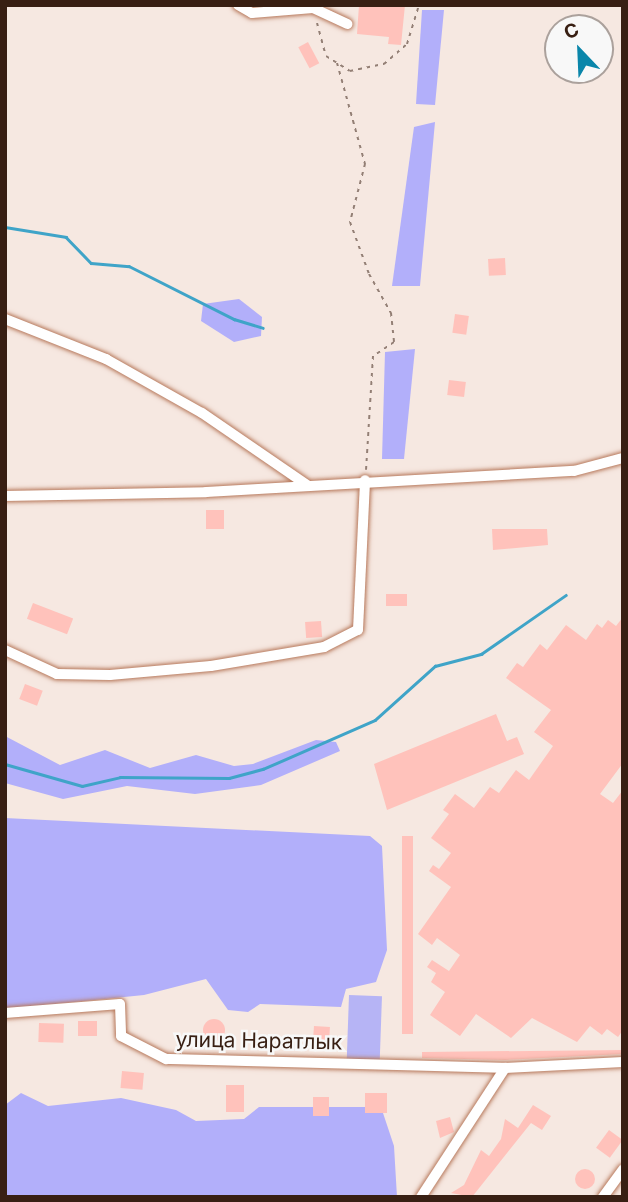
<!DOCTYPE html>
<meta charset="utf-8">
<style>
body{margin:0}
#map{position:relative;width:628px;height:1202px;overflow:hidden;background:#f6e8e1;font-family:Inter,sans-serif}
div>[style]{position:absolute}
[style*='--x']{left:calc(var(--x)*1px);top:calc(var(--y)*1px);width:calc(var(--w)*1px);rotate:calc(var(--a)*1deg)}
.green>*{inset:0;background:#b6b4f5;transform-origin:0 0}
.forest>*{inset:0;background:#b2affa}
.stream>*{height:2.5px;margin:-1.25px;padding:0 1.25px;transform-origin:1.25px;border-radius:1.25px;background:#3fa4c8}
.building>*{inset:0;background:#ffc2bb;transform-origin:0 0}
.round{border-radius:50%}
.path>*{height:2px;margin-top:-1px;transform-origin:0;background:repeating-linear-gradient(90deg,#937f75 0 3.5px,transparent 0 8.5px)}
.roads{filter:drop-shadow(0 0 2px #b7795c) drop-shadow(0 0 2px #b7795c)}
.minor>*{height:10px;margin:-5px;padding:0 5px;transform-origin:5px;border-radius:5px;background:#fff}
span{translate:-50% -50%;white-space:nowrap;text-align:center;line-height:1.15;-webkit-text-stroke:5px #f8f8f8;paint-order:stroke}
.street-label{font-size:21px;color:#381f13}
.frame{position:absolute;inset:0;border:7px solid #381f13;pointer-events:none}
.north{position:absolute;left:544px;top:14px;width:70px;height:70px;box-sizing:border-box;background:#f8f8f8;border:2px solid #aba19c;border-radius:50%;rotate:337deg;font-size:19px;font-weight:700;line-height:28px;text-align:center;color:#381f13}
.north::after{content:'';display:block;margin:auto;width:24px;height:32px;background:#0a86aa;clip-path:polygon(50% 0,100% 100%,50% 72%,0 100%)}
</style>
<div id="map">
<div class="green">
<div style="left:349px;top:995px;width:33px;height:64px;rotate:2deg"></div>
</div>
<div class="forest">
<div style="clip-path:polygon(422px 10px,444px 10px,435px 105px,416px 104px)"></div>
<div style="clip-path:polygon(435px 122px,420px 286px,392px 286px,414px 127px)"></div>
<div style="clip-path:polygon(239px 299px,262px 317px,261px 336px,234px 342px,201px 321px,203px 304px)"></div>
<div style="clip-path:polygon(415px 349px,404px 459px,382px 459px,385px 352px)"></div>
<div style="clip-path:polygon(5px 736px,60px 765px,105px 750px,150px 768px,196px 755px,234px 766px,253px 764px,316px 740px,336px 742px,340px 751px,261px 785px,195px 794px,127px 786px,63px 799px,5px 783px)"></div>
<div style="clip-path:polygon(5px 818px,370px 836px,382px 846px,387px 950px,376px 982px,346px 989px,341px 1007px,260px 1004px,248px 1012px,228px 1010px,206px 979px,144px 995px,5px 1009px)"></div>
<div style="clip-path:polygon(21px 1093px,48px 1106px,121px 1098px,176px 1110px,196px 1121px,244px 1119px,259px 1107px,381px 1107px,394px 1146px,397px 1197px,5px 1197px,5px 1105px)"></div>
</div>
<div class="stream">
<div style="--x:5;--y:227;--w:62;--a:9.3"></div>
<div style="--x:66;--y:237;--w:36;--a:46"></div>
<div style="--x:91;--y:263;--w:38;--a:5"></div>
<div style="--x:129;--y:266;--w:118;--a:26.8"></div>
<div style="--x:234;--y:319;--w:30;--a:17"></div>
<div style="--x:5;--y:764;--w:80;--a:15.9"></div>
<div style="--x:82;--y:786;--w:39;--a:-13"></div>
<div style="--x:120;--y:777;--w:109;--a:0.5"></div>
<div style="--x:229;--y:778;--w:35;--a:-15"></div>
<div style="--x:263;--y:769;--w:122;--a:-23.6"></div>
<div style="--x:375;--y:720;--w:81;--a:-42"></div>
<div style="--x:435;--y:666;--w:48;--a:-14.6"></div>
<div style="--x:481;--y:654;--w:103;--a:-34.8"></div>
</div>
<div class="building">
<div style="clip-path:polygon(359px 5px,405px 5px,401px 45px,388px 44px,389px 37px,357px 34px)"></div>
<div style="left:308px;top:42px;width:24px;height:11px;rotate:62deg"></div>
<div style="left:505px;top:258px;width:17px;height:17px;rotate:87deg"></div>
<div style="left:455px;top:314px;width:14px;height:19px;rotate:8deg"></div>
<div style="left:449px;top:380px;width:17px;height:15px;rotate:7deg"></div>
<div style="left:206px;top:510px;width:18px;height:19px"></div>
<div style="clip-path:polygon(492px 529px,547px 529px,548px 545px,493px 550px)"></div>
<div style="left:407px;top:594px;width:12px;height:21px;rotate:90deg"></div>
<div style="left:33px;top:603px;width:43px;height:17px;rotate:21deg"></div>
<div style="clip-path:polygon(623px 617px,623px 763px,600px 794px,613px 803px,623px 790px,623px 1030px,618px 1037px,607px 1029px,602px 1035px,590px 1026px,577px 1042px,532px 1018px,511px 1038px,476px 1014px,460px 1036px,430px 1015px,445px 992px,431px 982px,436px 973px,427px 967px,432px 960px,449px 971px,460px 955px,437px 938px,432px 945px,418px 934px,451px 887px,429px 871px,433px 865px,439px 869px,451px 853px,431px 838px,449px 814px,443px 810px,455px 794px,474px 808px,490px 787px,499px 793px,516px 770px,529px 780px,553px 746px,534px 732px,551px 710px,506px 678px,517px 663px,523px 667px,540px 644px,547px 650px,566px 625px,586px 640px,597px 624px,602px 628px,608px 620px,616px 626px)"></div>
<div style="left:321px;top:621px;width:16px;height:16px;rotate:86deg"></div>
<div style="left:25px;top:684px;width:19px;height:16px;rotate:21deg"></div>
<div style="clip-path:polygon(496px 714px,507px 741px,517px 737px,524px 754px,387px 810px,374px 764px)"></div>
<div style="left:402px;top:836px;width:11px;height:198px"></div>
<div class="round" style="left:203px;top:1019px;width:22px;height:22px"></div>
<div style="left:78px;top:1021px;width:19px;height:15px"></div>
<div style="left:39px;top:1023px;width:25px;height:19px;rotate:2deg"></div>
<div style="left:314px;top:1026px;width:16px;height:18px;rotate:4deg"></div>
<div style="clip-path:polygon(623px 1050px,623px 1054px,505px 1060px,422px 1058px,422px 1052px)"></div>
<div style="left:122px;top:1071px;width:22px;height:17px;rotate:5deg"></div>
<div style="left:226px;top:1085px;width:18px;height:27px"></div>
<div style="left:365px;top:1093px;width:22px;height:20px"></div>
<div style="left:313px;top:1097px;width:16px;height:19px"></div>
<div style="clip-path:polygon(533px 1105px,551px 1116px,542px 1130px,531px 1123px,472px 1197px,451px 1193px,464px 1185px,481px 1150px,489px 1156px,501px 1139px,505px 1119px,518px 1128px)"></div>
<div style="clip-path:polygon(450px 1117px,454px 1132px,440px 1138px,436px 1121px)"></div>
<div style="left:609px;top:1130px;width:17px;height:22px;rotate:36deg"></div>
<div class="round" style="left:575px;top:1169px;width:20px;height:20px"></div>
</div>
<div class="path">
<div style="--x:317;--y:23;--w:34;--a:75"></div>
<div style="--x:326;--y:56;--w:28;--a:32"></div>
<div style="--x:350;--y:71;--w:35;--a:-12"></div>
<div style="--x:384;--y:64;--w:30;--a:-41"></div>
<div style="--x:407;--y:44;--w:41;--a:-72.9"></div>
<div style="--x:337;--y:63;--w:105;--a:74.5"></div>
<div style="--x:365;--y:164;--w:60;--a:104.5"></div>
<div style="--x:350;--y:222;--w:55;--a:69.9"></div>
<div style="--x:369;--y:274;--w:45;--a:60.6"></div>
<div style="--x:391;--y:313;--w:29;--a:84"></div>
<div style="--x:394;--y:342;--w:25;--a:146"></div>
<div style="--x:373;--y:356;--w:114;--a:93.5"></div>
</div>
<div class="roads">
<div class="minor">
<div style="--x:238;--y:5;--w:16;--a:30"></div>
<div style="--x:252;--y:13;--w:61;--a:-4.7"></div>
<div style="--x:313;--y:8;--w:38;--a:25"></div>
<div style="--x:5;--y:319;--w:109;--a:21.6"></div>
<div style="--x:106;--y:359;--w:110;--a:29.4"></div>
<div style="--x:202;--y:413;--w:127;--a:34.4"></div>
<div style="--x:5;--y:496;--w:201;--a:-1.1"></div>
<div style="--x:206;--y:492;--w:369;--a:-3.3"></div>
<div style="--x:574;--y:471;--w:51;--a:-14.9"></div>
<div style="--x:5;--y:650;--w:57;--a:24.8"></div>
<div style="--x:57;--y:674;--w:53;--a:1.1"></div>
<div style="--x:110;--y:675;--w:101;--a:-5.1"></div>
<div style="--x:211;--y:666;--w:115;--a:-9.5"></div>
<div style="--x:324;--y:647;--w:38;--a:-27"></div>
<div style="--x:358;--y:630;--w:150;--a:-87.3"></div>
<div style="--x:5;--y:1013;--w:115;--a:-4.5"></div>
<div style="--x:120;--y:1004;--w:32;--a:88"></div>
<div style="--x:121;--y:1036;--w:51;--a:27.1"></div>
<div style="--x:166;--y:1059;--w:339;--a:1.5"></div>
<div style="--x:421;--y:1197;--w:154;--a:-56.9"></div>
<div style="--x:505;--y:1068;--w:118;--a:-2.9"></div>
<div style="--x:603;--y:1197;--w:34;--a:-54"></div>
</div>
</div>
<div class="street-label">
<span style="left:259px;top:1041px;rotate:1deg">улица Наратлык</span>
</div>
<div class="frame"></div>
<div class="north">С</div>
</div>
